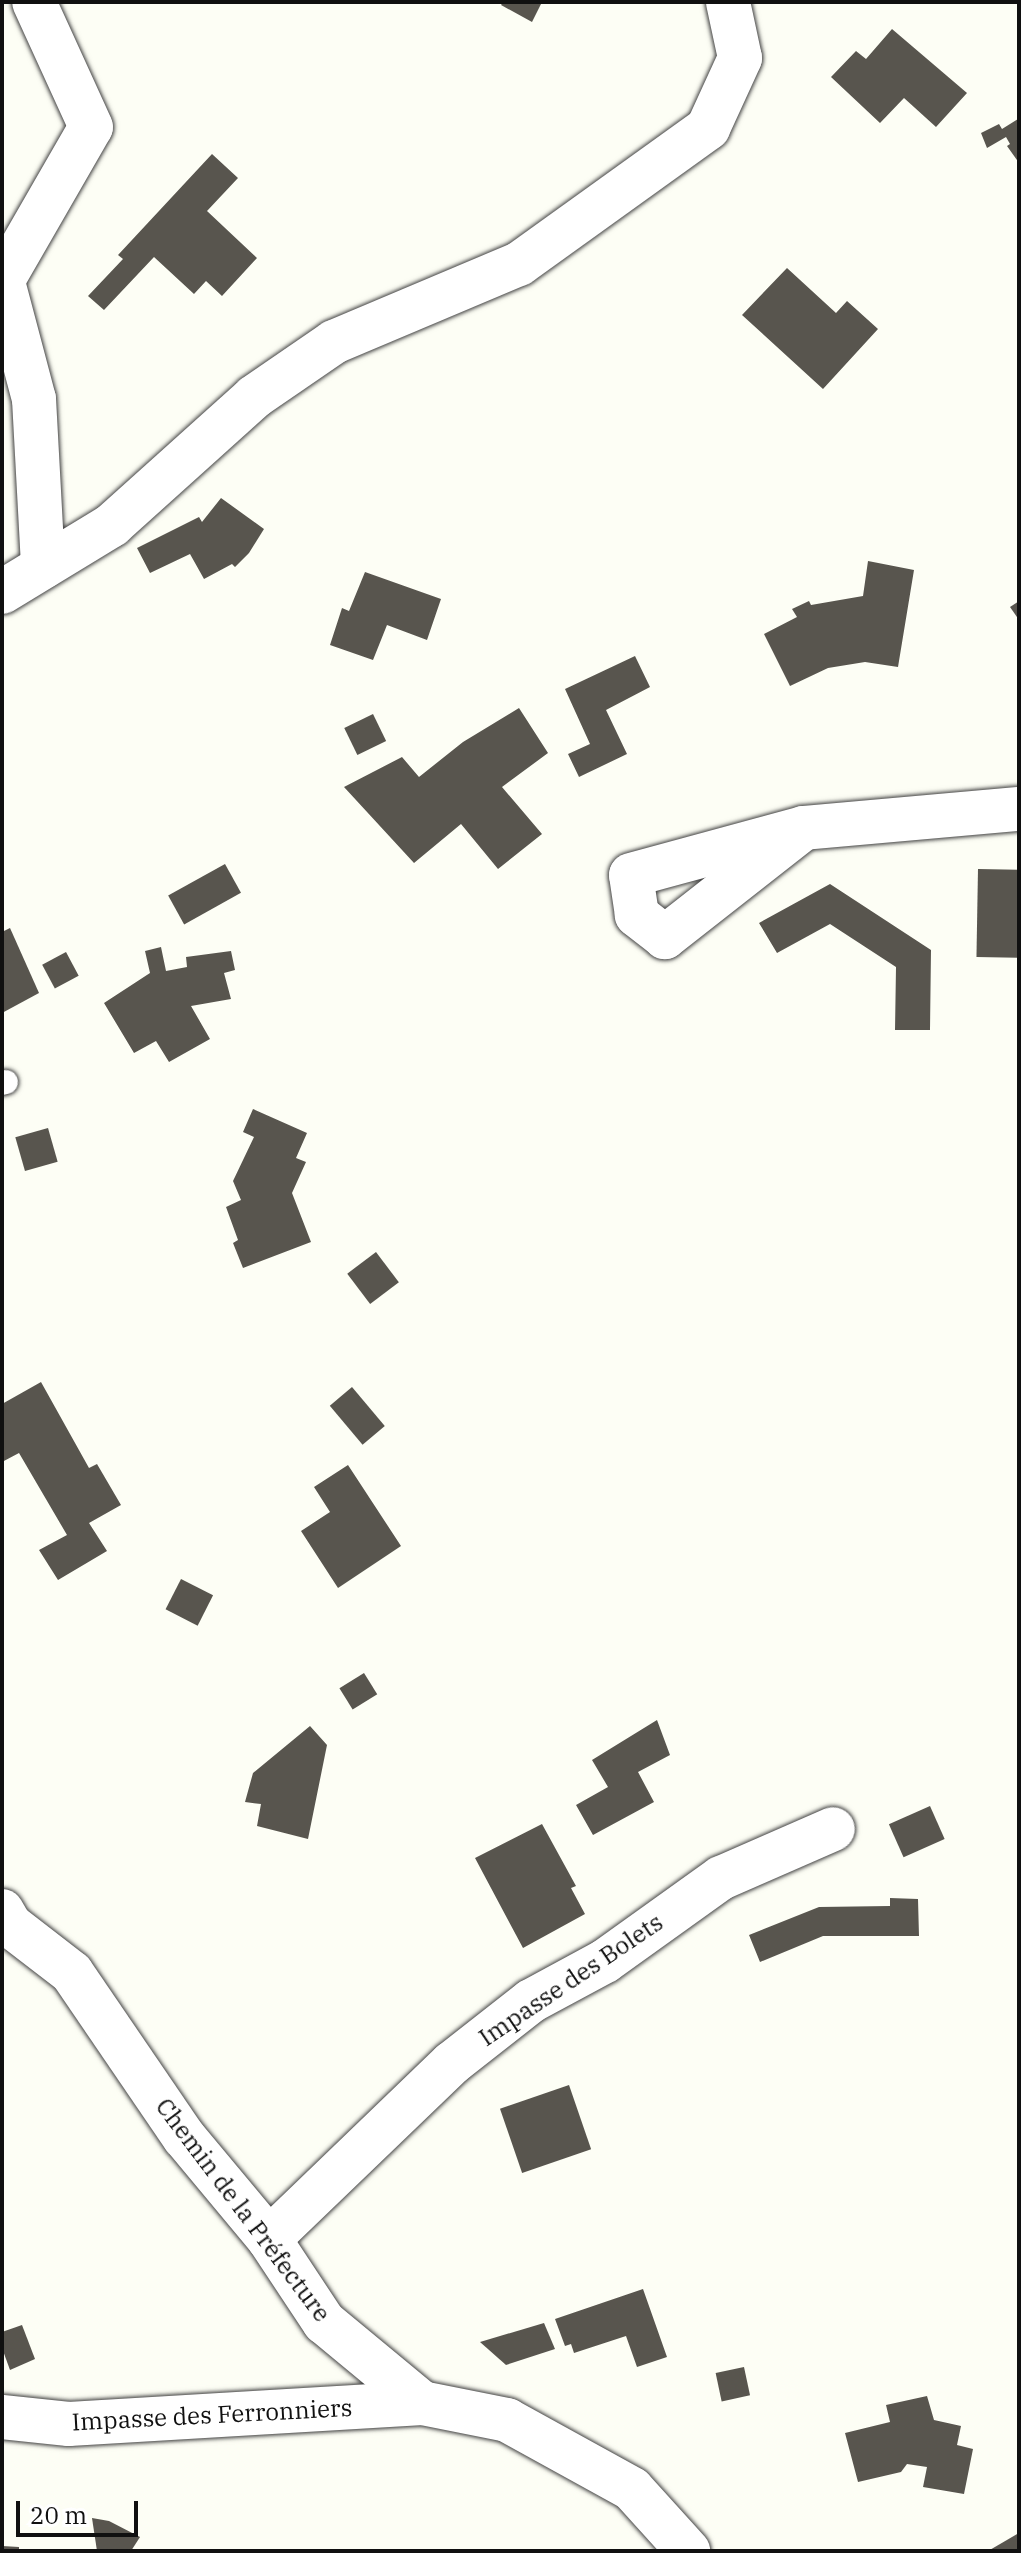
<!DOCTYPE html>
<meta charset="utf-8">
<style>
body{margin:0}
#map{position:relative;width:1021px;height:2553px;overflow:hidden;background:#fdfef5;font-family:"IBM Plex Serif",serif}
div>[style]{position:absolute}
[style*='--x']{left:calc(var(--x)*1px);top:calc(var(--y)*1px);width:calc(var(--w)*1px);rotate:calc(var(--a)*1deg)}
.building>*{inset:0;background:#58554e;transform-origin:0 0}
.roads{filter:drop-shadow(0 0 2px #434343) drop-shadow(0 0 2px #434343)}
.lane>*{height:24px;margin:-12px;padding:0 12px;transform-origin:12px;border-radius:12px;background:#fff}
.street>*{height:44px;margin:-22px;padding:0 22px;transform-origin:22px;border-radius:22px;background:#fff}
span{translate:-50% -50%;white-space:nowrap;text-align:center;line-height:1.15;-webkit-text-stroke:8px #fff;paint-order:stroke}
.street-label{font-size:24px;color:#101010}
.frame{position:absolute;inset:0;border:4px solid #101010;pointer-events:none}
.scale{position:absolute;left:16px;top:2501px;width:122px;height:36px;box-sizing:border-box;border:4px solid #101010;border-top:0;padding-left:10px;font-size:24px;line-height:28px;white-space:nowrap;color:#101010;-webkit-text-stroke:6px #fff;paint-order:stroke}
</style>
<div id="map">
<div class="building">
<div style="clip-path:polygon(503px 2px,542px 2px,532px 22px,501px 5px)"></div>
<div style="clip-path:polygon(892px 29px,967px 93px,936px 127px,904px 98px,880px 123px,831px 77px,856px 51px,866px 59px)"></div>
<div style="clip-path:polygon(1018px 119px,1019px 121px,1019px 163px,1007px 146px,1010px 144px,1006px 137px,987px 148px,981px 133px,999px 124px,1002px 129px)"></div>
<div style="clip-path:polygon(212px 154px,238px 178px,207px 211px,257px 258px,222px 296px,206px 281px,194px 294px,154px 257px,104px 310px,88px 296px,123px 259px,118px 255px)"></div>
<div style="clip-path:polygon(787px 268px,836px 313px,847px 301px,878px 329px,823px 389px,742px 315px)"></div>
<div style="clip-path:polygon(221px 498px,264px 529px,249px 553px,235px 567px,232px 564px,204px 579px,190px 554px,150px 573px,137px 548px,199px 517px,202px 522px)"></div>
<div style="clip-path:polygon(868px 561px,914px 570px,898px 667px,865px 662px,828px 668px,790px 686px,764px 634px,797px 617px,792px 609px,809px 601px,811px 605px,863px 596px)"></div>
<div style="clip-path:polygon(365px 572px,441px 599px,427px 640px,387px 625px,373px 660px,330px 645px,342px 608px,349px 611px)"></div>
<div style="clip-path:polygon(1019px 601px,1019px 620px,1010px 607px)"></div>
<div style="clip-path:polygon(635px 656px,650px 687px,606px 710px,627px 754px,579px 777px,568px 754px,590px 744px,565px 689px)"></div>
<div style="clip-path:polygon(519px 708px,548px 753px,502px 787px,542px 834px,498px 869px,461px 824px,414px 863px,344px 787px,402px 757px,419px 777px,463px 742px)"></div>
<div style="left:373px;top:714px;width:30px;height:32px;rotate:64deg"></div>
<div style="left:225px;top:864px;width:33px;height:65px;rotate:61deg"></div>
<div style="left:978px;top:869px;width:41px;height:88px;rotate:1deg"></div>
<div style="clip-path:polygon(830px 884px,931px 950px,930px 1030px,895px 1030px,896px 967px,830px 924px,777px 953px,759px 923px)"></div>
<div style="clip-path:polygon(10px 928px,39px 993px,2px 1013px,2px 932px)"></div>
<div style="clip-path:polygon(161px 947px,166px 971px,187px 967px,186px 957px,231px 951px,235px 970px,224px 973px,231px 999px,191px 1006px,210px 1039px,169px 1062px,156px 1041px,134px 1053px,104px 1003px,150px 973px,145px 951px)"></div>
<div style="left:66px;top:952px;width:27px;height:27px;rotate:62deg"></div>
<div style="clip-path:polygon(253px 1109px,307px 1133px,296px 1158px,306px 1162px,292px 1193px,311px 1242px,243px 1268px,233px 1243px,238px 1240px,226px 1207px,241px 1200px,233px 1181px,254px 1137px,243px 1132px)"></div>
<div style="left:48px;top:1128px;width:35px;height:34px;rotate:74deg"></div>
<div style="left:376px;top:1252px;width:38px;height:36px;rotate:53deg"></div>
<div style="clip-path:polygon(41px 1382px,89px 1468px,97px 1464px,121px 1505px,89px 1523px,107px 1551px,58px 1580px,39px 1550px,67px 1535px,19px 1453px,2px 1462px,2px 1404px)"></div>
<div style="left:352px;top:1387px;width:51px;height:29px;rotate:50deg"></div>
<div style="clip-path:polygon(348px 1465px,401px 1546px,338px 1588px,301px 1531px,330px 1512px,314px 1487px)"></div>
<div style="left:181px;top:1579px;width:36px;height:34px;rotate:27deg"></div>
<div style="left:364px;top:1673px;width:25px;height:29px;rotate:58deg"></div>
<div style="clip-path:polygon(657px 1720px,670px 1755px,638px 1772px,654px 1802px,593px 1835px,576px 1805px,608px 1787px,592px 1760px)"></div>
<div style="clip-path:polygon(310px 1726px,327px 1745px,308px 1839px,257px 1826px,261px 1804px,245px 1802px,253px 1773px)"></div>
<div style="left:930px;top:1806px;width:36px;height:45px;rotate:66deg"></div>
<div style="clip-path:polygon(542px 1824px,576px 1886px,571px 1888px,585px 1914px,523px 1948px,475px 1858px)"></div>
<div style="clip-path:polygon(890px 1898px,918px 1899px,919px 1936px,823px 1936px,760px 1962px,749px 1935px,819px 1907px,890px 1906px)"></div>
<div style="left:569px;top:2085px;width:68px;height:73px;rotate:71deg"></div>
<div style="clip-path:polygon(643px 2289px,667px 2357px,637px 2367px,626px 2336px,574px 2353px,571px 2344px,565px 2346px,555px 2319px)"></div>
<div style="clip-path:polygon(544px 2323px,555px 2349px,506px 2365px,480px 2342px)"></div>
<div style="clip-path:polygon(22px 2325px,35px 2359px,10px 2370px,2px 2348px,2px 2332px)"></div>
<div style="left:744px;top:2367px;width:29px;height:29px;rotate:78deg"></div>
<div style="clip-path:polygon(927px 2396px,934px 2420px,961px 2426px,957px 2445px,973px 2449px,964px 2494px,923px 2487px,927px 2467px,907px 2464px,901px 2472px,858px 2482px,845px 2433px,890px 2422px,886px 2405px)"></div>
<div style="clip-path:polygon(92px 2518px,109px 2521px,140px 2537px,131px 2551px,97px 2551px)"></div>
<div style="clip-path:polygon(1019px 2533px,1019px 2551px,988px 2551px)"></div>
<div style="clip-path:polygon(2px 2546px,19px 2547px,19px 2551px,2px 2551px)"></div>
</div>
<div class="roads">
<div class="lane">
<div style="--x:2;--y:1083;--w:4;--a:-14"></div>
</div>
<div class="street">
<div style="--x:2;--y:278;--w:125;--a:75.2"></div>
<div style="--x:34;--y:399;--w:168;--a:86.9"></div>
<div style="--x:4;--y:278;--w:174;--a:-60.1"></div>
<div style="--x:91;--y:127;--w:137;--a:-114.5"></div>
<div style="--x:2;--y:592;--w:129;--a:-31.3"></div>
<div style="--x:112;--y:525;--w:191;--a:-42"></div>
<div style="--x:254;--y:397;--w:97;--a:-34.5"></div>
<div style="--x:334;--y:342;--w:201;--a:-22.9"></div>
<div style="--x:519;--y:264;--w:233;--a:-35.7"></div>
<div style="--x:708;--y:128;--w:77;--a:-65.4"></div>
<div style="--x:740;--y:58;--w:57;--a:-102.1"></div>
<div style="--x:804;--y:828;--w:177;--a:141.9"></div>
<div style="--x:665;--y:937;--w:36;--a:-142"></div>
<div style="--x:637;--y:915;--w:40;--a:-98.5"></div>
<div style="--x:631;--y:875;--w:179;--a:-15.2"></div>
<div style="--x:804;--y:828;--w:216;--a:-5.1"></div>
<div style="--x:2;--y:1911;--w:16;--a:60"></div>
<div style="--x:10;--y:1925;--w:78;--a:37.7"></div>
<div style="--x:72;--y:1973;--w:199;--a:55.7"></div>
<div style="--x:184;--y:2137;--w:133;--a:50.2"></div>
<div style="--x:269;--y:2239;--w:100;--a:56.5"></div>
<div style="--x:324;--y:2322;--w:127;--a:39.6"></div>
<div style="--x:422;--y:2403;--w:87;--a:11.3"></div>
<div style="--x:507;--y:2420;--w:143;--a:28.9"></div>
<div style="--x:632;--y:2489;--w:84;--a:47.9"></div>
<div style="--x:269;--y:2239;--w:254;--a:-43.9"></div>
<div style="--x:452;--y:2063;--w:100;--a:-38.1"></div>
<div style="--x:531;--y:2001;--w:84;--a:-28.4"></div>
<div style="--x:605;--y:1961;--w:143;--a:-35.6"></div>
<div style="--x:721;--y:1878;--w:122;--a:-23.6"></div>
<div style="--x:2;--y:2417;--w:67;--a:6"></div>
<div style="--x:69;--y:2424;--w:354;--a:-3.4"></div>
</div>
</div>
<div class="street-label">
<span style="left:571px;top:1980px;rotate:-34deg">Impasse des Bolets</span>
<span style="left:243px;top:2210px;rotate:53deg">Chemin de la Préfecture</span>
<span style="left:212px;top:2415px;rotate:-3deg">Impasse des Ferronniers</span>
</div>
<div class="frame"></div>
<div class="scale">20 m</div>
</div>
